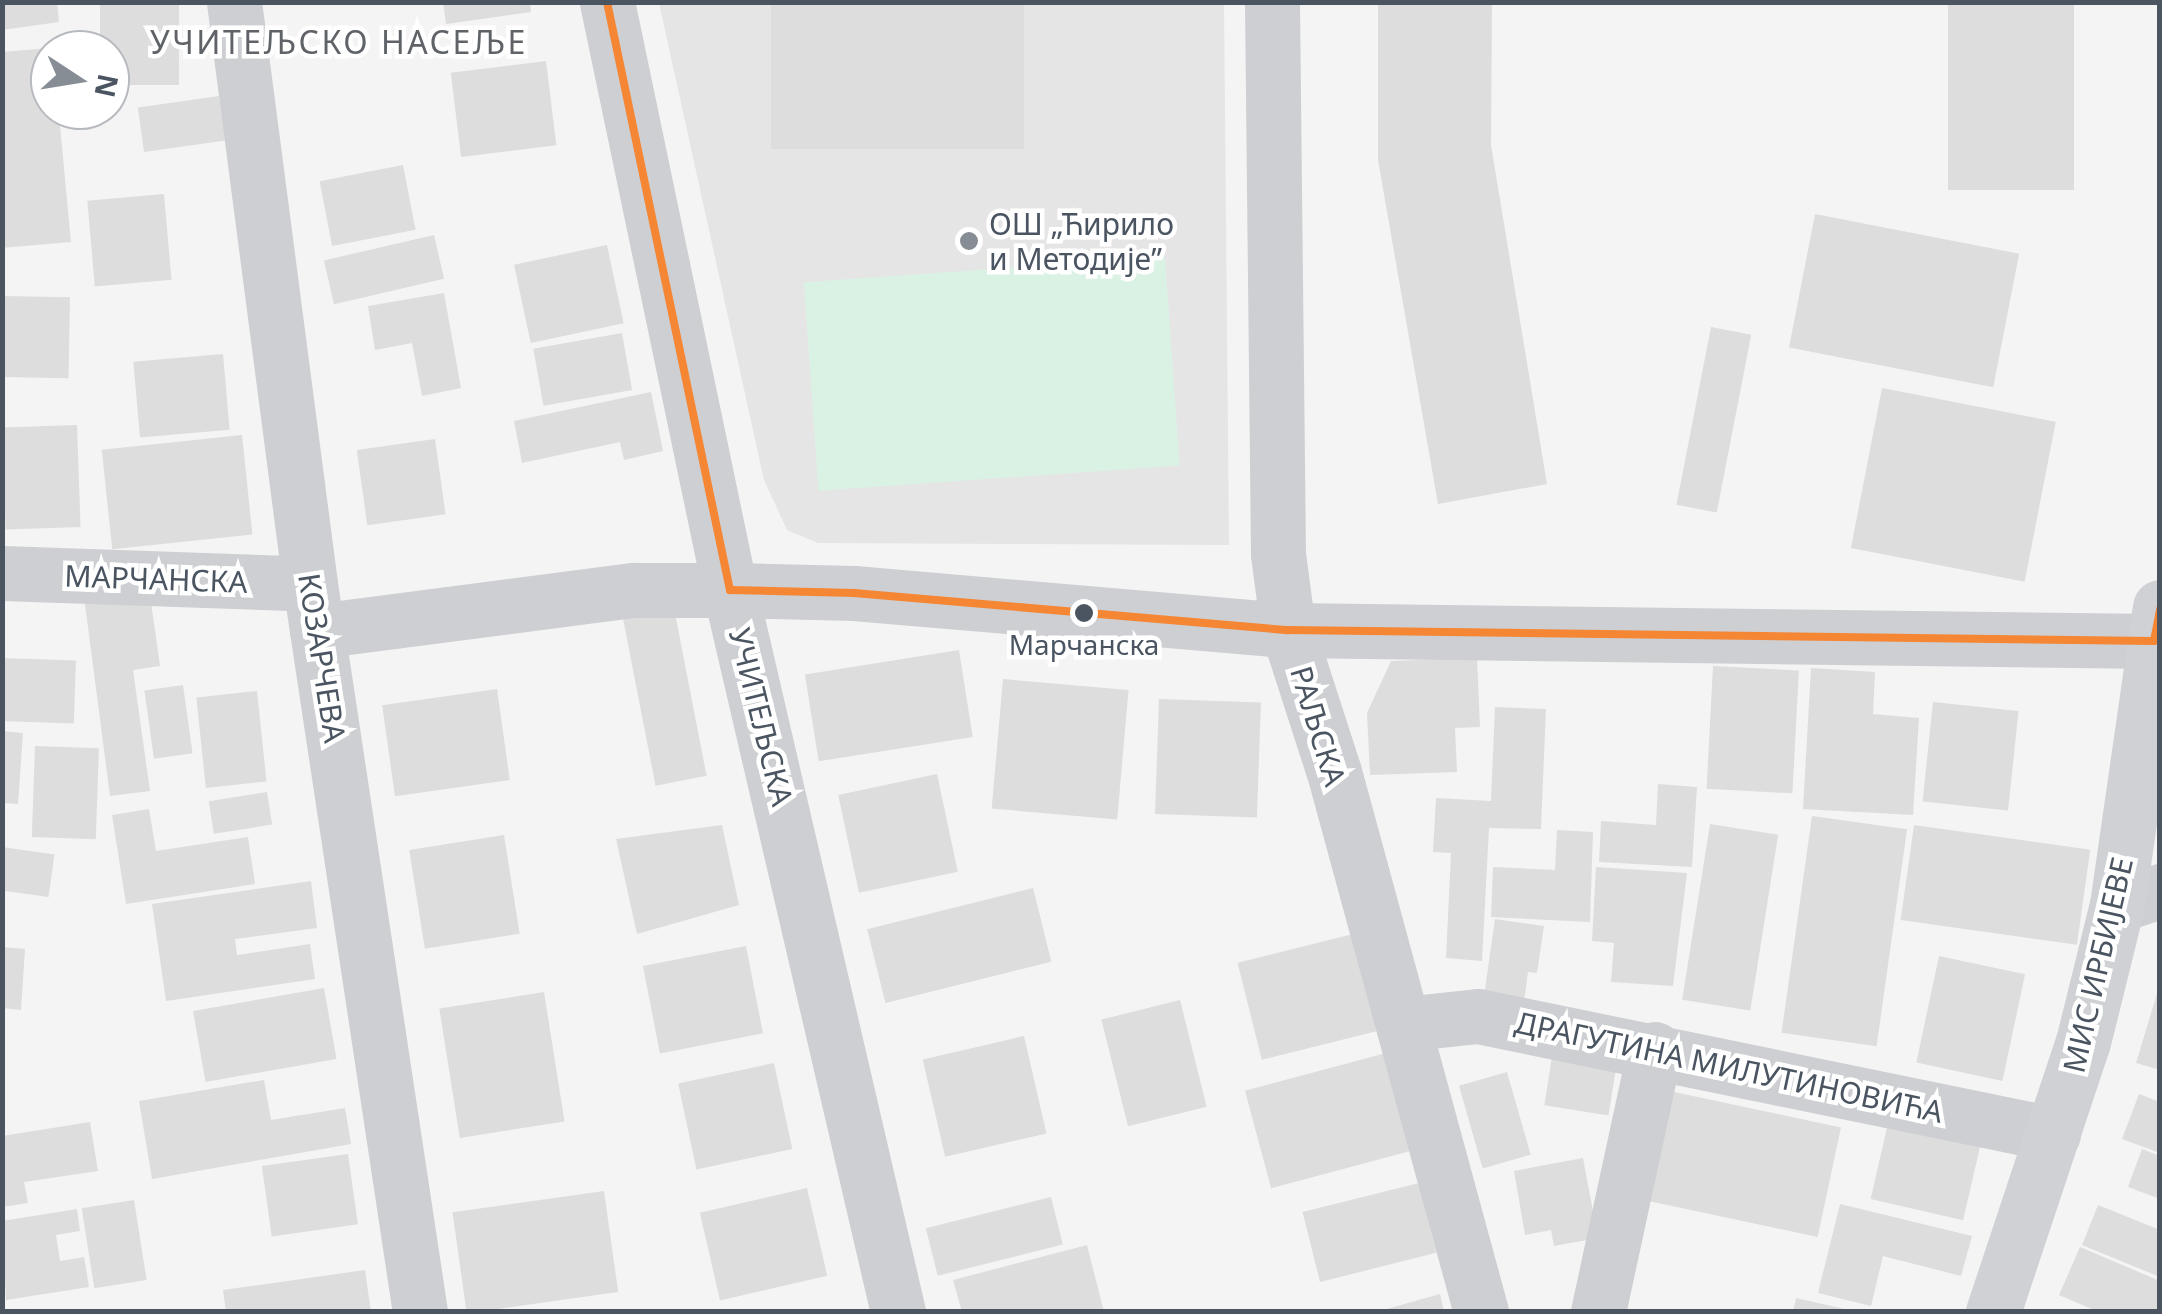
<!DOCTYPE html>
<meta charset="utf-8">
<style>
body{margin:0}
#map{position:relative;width:2162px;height:1314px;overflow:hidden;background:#f4f4f4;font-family:"Noto Sans",sans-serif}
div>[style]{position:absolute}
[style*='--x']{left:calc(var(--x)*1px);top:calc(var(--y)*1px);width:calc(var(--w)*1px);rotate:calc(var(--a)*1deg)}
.education>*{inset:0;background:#e6e5e6}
.green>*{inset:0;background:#d9f2e4;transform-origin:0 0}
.building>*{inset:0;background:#ddddde;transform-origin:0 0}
.street>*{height:55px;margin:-27.5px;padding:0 27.5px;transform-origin:27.5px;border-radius:27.5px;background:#cecfd2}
.secondary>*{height:55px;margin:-27.5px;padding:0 27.5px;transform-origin:27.5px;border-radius:27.5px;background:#cfd1d5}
.bus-1>*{height:8px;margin:-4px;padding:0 4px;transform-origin:4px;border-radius:4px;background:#f58634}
.dots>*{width:28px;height:28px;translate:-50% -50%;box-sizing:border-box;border:5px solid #fff;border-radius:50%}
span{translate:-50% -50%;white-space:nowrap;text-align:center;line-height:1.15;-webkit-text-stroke:9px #fff;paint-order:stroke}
.bus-label{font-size:28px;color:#4a5561}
.poi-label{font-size:30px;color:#4a5561}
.left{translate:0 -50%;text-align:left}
.street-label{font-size:30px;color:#4a5561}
.neighbourhood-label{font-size:32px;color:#5f6368;letter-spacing:2.5px}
.frame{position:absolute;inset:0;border:5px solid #4a5561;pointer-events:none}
.north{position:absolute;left:30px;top:30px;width:100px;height:100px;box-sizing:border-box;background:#fff;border:2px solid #b7bbc0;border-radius:50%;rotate:102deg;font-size:28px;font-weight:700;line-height:40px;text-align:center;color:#4a5561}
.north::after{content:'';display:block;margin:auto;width:35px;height:45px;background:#868d94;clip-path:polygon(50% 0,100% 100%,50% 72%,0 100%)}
</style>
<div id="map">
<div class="education">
<div style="clip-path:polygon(659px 3px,1224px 3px,1229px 545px,818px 543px,787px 530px,764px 480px)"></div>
</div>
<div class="green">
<div style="left:1165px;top:257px;width:209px;height:362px;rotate:86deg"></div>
</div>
<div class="building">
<div style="clip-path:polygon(2px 2px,57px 2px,59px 22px,2px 30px)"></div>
<div style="left:100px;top:2px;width:79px;height:83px"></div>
<div style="clip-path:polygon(443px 2px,530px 2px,531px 12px,446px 24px)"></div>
<div style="left:771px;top:2px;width:253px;height:147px"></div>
<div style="clip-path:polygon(1378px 2px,1492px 2px,1491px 145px,1547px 484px,1438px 504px,1378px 160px)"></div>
<div style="left:1948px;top:2px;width:126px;height:188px"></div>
<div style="clip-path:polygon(50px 48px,50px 110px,73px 110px,59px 115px,71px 242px,2px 248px,2px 52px)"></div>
<div style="left:546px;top:61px;width:85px;height:96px;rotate:83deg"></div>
<div style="left:219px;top:96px;width:45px;height:82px;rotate:82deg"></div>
<div style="left:403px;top:165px;width:66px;height:85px;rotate:79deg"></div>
<div style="left:164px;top:194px;width:86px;height:77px;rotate:85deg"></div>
<div style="left:1815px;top:214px;width:208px;height:136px;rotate:11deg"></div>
<div style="left:434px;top:235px;width:45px;height:113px;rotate:77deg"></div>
<div style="left:607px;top:245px;width:80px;height:95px;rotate:78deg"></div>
<div style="clip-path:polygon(444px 293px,461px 388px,422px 396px,412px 343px,375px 350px,368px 306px)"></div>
<div style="left:2px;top:296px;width:68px;height:81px;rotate:1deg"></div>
<div style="left:1711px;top:327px;width:41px;height:181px;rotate:11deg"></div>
<div style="left:622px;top:333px;width:58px;height:90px;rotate:80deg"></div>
<div style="left:223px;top:354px;width:76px;height:90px;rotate:85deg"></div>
<div style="left:1882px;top:388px;width:177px;height:163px;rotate:11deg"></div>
<div style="clip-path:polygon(651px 392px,663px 451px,624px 460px,620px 442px,522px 463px,514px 421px)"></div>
<div style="left:77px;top:425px;width:102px;height:75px;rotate:88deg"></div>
<div style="left:242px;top:435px;width:100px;height:141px;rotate:84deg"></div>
<div style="left:435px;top:439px;width:76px;height:79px;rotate:82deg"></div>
<div style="clip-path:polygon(150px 595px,160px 666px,133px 670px,150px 791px,110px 796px,85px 604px)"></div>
<div style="left:673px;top:603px;width:176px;height:52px;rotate:79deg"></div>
<div style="left:959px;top:650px;width:88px;height:156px;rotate:81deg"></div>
<div style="left:2px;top:658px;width:74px;height:63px;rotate:2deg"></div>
<div style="clip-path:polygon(1477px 658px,1480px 727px,1455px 728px,1457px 772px,1370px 775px,1367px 713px,1391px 661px)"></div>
<div style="left:1713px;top:666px;width:86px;height:123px;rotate:3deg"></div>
<div style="clip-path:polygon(1811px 668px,1875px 672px,1873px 714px,1919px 718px,1913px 815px,1803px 809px)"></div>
<div style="left:1003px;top:679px;width:126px;height:130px;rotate:5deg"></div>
<div style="left:183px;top:685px;width:69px;height:39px;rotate:82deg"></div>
<div style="left:497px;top:689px;width:92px;height:116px;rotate:82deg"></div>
<div style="left:257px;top:691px;width:91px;height:61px;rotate:84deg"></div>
<div style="left:1159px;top:699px;width:102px;height:115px;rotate:2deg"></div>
<div style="left:1933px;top:702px;width:86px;height:100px;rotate:6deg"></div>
<div style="clip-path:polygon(1495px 707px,1546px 709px,1541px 829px,1489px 828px,1482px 961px,1446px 958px,1451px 853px,1433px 852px,1436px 798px,1491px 801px)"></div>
<div style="clip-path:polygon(2px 731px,23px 733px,18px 804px,2px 803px)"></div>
<div style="left:35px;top:746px;width:64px;height:91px;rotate:2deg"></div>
<div style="left:937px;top:774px;width:100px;height:101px;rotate:78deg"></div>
<div style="clip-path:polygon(1658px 784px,1697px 787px,1692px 867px,1599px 862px,1601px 821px,1656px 825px)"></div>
<div style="left:267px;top:792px;width:33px;height:59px;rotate:81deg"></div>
<div style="clip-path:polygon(149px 809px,156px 851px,248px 837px,255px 884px,126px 904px,112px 815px)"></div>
<div style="left:1812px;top:816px;width:96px;height:219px;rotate:8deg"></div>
<div style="left:1710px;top:824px;width:69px;height:178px;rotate:9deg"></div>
<div style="clip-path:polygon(722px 825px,739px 905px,637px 934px,616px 839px)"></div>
<div style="left:1914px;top:825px;width:178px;height:96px;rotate:8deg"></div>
<div style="clip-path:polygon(1557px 830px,1593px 832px,1590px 922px,1491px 917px,1493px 867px,1555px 870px)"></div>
<div style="left:504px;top:835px;width:100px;height:96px;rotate:81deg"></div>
<div style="left:2px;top:847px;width:53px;height:43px;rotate:8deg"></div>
<div style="clip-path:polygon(1596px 867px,1687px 873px,1673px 986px,1611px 982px,1614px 943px,1592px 941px)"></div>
<div style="clip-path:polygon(311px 881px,317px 928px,235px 939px,237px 955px,310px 944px,315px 979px,166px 1001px,152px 904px)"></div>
<div style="left:1033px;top:888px;width:76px;height:171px;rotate:76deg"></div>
<div style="clip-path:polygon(1495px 919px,1544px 926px,1537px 973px,1528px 972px,1524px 1002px,1484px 996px)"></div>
<div style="left:1353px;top:934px;width:100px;height:119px;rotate:76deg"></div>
<div style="left:746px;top:946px;width:89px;height:105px;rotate:79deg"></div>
<div style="clip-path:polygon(2px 947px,25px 949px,21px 1010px,2px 1008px)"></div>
<div style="left:1939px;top:956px;width:88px;height:109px;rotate:12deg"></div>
<div style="clip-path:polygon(2159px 987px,2160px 988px,2160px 1070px,2136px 1063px)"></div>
<div style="left:324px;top:988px;width:72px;height:133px;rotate:80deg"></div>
<div style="left:544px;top:992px;width:131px;height:106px;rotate:81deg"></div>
<div style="left:1180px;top:1000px;width:110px;height:81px;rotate:76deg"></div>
<div style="left:1024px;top:1036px;width:100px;height:104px;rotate:77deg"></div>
<div style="left:1554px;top:1044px;width:65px;height:62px;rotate:9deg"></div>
<div style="left:1386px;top:1053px;width:101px;height:146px;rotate:75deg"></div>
<div style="left:774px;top:1063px;width:88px;height:98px;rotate:78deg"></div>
<div style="left:1507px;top:1072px;width:86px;height:50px;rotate:74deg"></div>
<div style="clip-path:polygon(264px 1080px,271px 1120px,345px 1108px,351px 1144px,152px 1179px,139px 1101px)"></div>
<div style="left:1660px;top:1089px;width:185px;height:112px;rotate:12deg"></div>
<div style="clip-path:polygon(2139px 1094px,2160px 1102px,2160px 1153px,2122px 1139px)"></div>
<div style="left:1889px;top:1119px;width:95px;height:82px;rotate:13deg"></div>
<div style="clip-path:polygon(90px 1122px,98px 1171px,24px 1182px,28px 1203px,2px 1207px,2px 1136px)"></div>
<div style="clip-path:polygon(2142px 1149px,2160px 1156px,2160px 1199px,2128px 1187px)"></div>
<div style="left:348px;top:1154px;width:71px;height:87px;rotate:82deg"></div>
<div style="clip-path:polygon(1583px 1158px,1598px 1238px,1554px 1246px,1551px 1230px,1525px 1235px,1514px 1171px)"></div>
<div style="left:1419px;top:1183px;width:72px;height:120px;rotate:76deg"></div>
<div style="left:807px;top:1188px;width:90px;height:110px;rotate:77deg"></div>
<div style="left:604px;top:1191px;width:102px;height:153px;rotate:82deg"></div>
<div style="left:1051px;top:1197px;width:49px;height:129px;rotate:76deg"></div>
<div style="left:134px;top:1200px;width:81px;height:53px;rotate:81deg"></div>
<div style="clip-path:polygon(1840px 1204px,1972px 1236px,1961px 1276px,1883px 1256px,1871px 1306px,1818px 1293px)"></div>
<div style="clip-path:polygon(2098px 1205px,2160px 1230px,2160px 1277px,2082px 1245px)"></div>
<div style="clip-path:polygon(77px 1209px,80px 1231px,56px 1235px,60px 1261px,84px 1257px,89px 1287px,6px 1300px,2px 1221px)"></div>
<div style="clip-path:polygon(1087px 1245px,1104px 1312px,962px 1312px,953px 1280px)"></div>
<div style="clip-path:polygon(2080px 1247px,2160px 1281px,2160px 1312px,2099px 1312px,2059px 1295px)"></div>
<div style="clip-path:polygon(365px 1270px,371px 1312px,226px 1312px,223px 1290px)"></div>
<div style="clip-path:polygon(1440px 1294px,1444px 1312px,1383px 1312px,1383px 1310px)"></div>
<div style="clip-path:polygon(1796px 1298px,1849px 1310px,1849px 1312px,1793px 1312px)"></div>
</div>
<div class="street">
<div style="--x:234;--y:2;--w:587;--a:82.56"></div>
<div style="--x:310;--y:584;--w:736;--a:81.41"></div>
<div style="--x:607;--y:2;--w:601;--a:78.19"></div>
<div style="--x:730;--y:590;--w:741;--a:76.9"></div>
<div style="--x:1272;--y:2;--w:552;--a:89.38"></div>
<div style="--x:1278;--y:554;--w:77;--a:82.5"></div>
<div style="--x:1288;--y:630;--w:149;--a:72.1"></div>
<div style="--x:1334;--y:772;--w:560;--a:74.77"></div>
<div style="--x:2;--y:573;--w:308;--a:2"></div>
<div style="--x:317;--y:631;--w:320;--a:-7.4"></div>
<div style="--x:634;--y:590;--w:96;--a:0"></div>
<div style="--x:730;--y:590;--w:124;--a:1.4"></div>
<div style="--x:854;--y:593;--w:436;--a:4.9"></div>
<div style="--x:1288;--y:630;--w:866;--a:0.73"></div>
<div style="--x:2117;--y:905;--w:45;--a:-18"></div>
<div style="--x:1403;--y:1024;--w:75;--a:-6.1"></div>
<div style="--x:1478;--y:1016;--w:587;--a:11.6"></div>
<div style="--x:1598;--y:1312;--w:269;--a:-77.8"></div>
</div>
<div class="secondary">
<div style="--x:1993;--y:1312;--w:285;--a:-71.6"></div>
<div style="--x:2083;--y:1042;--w:141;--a:-76.1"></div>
<div style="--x:2117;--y:905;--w:301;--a:-81.8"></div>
</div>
<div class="bus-1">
<div style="--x:607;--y:2;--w:601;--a:78.19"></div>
<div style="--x:730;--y:590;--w:124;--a:1.4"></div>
<div style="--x:854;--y:593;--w:436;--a:4.9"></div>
<div style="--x:1288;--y:630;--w:866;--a:0.73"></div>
<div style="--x:2154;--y:641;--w:32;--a:-79"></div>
</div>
<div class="dots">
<div style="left:969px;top:241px;background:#868d94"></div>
<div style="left:1084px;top:613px;background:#4a5561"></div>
</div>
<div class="bus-label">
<span style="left:1084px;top:644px">Марчанска</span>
</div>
<div class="poi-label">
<span class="left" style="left:989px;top:241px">ОШ „Ћирило<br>и Методије”</span>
</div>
<div class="street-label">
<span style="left:156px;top:579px;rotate:2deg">МАРЧАНСКА</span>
<span style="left:322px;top:658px;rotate:81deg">КОЗАРЧЕВА</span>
<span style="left:761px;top:717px;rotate:76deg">УЧИТЕЉСКА</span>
<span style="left:1318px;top:726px;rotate:73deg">РАЉСКА</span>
<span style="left:2098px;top:965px;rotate:-77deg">МИС ИРБИЈЕВЕ</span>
<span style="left:1729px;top:1067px;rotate:12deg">ДРАГУТИНА МИЛУТИНОВИЋА</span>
</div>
<div class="neighbourhood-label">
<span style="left:339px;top:42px">УЧИТЕЉСКО НАСЕЉЕ</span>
</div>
<div class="frame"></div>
<div class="north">N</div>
</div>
